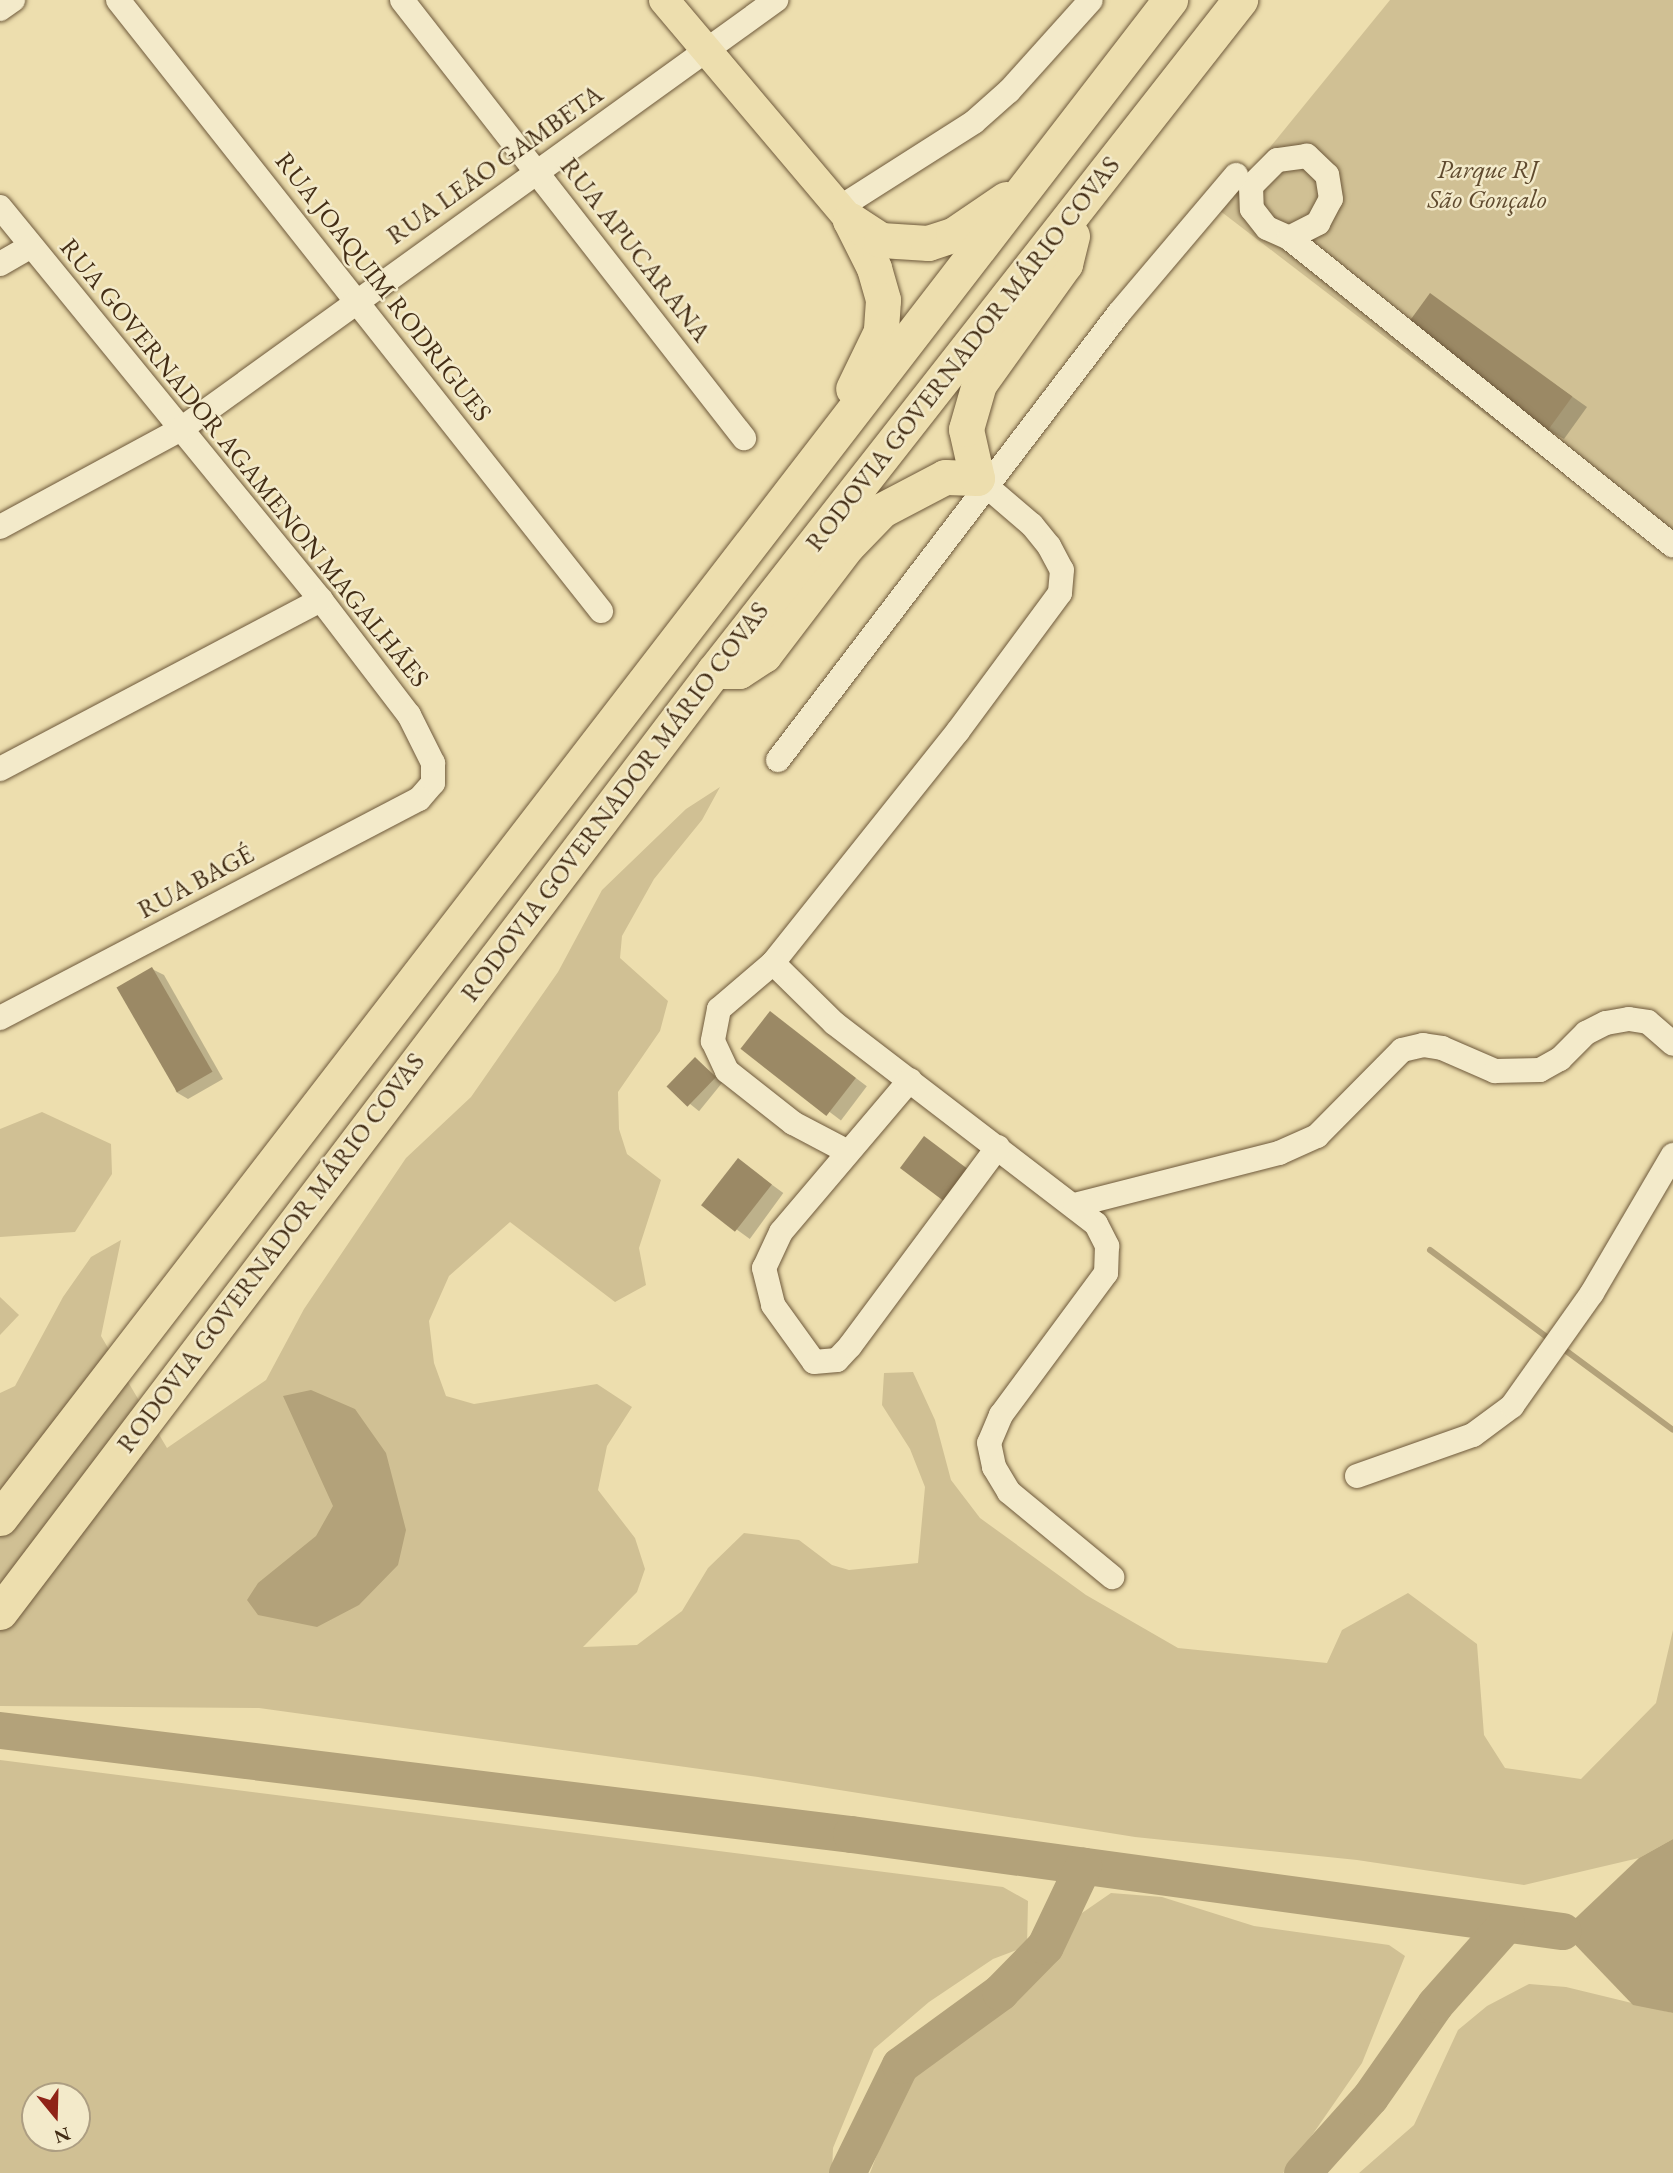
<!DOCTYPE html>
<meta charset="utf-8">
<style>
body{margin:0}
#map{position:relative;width:1673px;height:2173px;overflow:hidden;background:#eddeae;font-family:"EB Garamond",serif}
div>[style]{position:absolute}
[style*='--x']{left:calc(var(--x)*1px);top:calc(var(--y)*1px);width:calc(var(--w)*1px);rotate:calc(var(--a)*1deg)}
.green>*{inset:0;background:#d0c094}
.water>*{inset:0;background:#b3a27a}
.shadow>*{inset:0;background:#0003;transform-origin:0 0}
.stream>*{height:6px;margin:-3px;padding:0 3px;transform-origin:3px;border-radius:3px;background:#b3a27a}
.river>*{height:37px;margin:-18.5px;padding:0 18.5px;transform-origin:18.5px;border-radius:18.5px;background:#b3a27a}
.building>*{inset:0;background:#9b8965;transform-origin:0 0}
.roads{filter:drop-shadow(0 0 2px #6e593b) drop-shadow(0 0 2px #6e593b)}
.minor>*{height:24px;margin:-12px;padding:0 12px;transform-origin:12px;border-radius:12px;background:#f3eaca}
.major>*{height:30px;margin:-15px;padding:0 15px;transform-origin:15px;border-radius:15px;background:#eddeae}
.highway>*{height:35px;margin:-17.5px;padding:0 17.5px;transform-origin:17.5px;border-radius:17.5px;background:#eddeae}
span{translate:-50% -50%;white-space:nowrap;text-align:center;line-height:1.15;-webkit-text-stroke:5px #f3eaca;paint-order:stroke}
.street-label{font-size:26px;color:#432d15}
.park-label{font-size:26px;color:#5f4a2e;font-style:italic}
.north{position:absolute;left:21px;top:2082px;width:70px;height:70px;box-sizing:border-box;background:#f3eaca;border:2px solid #ad9e82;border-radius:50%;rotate:161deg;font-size:19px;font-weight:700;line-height:28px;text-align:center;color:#432d15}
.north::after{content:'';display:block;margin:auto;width:24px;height:32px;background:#8f2418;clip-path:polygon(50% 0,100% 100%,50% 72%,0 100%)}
</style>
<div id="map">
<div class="green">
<div style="clip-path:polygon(1390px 0,1673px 0,1673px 558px,1219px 210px)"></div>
<div style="clip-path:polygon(720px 787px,702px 820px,654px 879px,622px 936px,620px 958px,668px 1001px,660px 1031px,618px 1092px,619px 1129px,627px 1154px,661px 1180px,639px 1248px,646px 1285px,615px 1302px,510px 1222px,449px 1276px,429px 1321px,434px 1363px,446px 1396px,474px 1404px,597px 1384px,632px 1407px,607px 1446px,598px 1490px,635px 1538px,645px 1569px,637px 1592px,583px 1647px,637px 1645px,682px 1611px,708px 1568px,744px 1533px,799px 1540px,832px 1565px,849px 1570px,918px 1563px,925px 1487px,910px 1449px,882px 1405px,884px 1373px,913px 1372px,935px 1420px,951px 1480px,980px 1518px,1086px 1595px,1178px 1648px,1327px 1663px,1342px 1630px,1408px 1593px,1477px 1644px,1484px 1735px,1505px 1768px,1581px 1779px,1656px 1703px,1673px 1630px,1673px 1839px,1639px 1858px,1524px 1885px,1357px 1860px,1135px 1837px,758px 1777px,259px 1708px,0 1706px,0 1393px,15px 1386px,63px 1297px,91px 1257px,121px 1240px,101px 1336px,167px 1448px,266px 1380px,304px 1309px,406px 1158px,471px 1097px,558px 972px,602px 890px,686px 809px)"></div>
<div style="clip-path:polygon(42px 1112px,111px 1144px,112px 1174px,75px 1232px,0 1237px,0 1129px)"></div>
<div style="clip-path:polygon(0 1297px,19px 1315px,0 1335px)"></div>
<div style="clip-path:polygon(evenodd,0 1760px,1003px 1887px,1028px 1901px,1027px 1946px,993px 1959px,929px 2002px,874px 2049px,833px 2148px,832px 2173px,0 2173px,0 1760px,35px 2096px,77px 2096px,77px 2138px,35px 2138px,35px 2096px)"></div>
<div style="clip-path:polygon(1111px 1893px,1162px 1897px,1254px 1926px,1389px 1945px,1405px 1956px,1362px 2063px,1290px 2167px,1283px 2173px,870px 2173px,908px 2074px,940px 2047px,1008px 2006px,1045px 1966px,1066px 1924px)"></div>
<div style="clip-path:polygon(1529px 1984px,1566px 1987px,1673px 2013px,1673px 2173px,1359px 2173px,1414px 2125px,1458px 2030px,1487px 2006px)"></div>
</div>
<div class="water">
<div style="clip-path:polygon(311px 1390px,355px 1409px,386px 1453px,406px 1530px,398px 1565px,359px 1605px,317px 1627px,258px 1615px,247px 1600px,258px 1583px,316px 1536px,333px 1506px,283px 1396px)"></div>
<div style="clip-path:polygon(1673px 1839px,1673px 2013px,1633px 2005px,1562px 1931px,1639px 1858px)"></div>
</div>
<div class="shadow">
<div style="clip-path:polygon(1430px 296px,1587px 407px,1564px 439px,1548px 430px)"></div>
<div style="clip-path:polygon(152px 969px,164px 975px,223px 1079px,188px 1099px,176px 1092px)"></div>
<div style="left:771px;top:1014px;width:120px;height:43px;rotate:37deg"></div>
<div style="left:695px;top:1059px;width:36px;height:38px;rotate:39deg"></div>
<div style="left:738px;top:1160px;width:56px;height:57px;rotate:36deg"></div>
</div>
<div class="stream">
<div style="--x:1430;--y:1250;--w:152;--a:36.7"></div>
<div style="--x:1561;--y:1347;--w:139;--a:36.5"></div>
</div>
<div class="river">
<div style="--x:0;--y:1730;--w:857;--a:6.97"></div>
<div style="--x:851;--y:1834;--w:718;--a:7.77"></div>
<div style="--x:847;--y:2173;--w:120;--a:-63.9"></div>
<div style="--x:900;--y:2065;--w:124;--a:-36.1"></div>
<div style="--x:1000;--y:1992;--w:64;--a:-45.6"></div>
<div style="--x:1045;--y:1946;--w:89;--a:-64.6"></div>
<div style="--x:1302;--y:2173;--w:102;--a:-48.2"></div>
<div style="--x:1370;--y:2097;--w:113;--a:-55"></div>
<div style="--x:1435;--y:2004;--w:107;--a:-48.4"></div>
</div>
<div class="building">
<div style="left:1430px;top:293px;width:176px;height:43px;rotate:36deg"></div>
<div style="left:152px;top:967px;width:121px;height:41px;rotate:60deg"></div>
<div style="left:770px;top:1011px;width:109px;height:48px;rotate:38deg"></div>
<div style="left:695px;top:1057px;width:29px;height:41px;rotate:44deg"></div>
<div style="left:924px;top:1136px;width:56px;height:40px;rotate:37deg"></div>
<div style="left:738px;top:1158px;width:43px;height:60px;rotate:38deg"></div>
</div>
<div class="roads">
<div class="minor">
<div style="--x:118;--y:0;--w:779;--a:51.67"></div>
<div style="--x:402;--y:0;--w:556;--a:52.02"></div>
<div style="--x:0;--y:9;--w:16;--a:-35"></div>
<div style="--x:0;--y:207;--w:507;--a:50.76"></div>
<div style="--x:321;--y:600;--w:145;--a:52.6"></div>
<div style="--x:409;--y:715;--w:54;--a:63.4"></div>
<div style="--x:433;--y:763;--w:20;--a:90"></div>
<div style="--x:433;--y:783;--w:21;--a:131"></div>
<div style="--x:419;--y:799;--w:473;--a:152.4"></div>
<div style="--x:839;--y:208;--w:160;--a:-32.5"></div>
<div style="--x:974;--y:122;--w:47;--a:-41.5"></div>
<div style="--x:1009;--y:91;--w:122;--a:-48"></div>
<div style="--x:1289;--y:238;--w:33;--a:-27"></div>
<div style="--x:1318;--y:223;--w:27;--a:-62"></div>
<div style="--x:1331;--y:199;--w:24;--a:-99"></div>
<div style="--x:1327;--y:175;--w:28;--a:-136"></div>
<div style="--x:1307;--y:156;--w:30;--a:172"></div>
<div style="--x:1277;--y:160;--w:37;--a:135"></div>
<div style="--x:1251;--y:186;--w:23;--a:88"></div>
<div style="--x:1252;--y:209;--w:24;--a:52"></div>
<div style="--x:1267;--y:228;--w:24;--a:24"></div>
<div style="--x:1289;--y:238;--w:492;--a:38.7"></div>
<div style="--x:0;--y:264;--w:36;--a:-30"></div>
<div style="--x:977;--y:478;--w:72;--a:40.5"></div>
<div style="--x:1032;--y:525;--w:27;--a:51"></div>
<div style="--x:1049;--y:546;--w:27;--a:62"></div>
<div style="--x:1062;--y:570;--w:23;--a:95"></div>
<div style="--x:1060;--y:593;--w:172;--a:126.5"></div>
<div style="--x:958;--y:731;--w:297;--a:128.6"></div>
<div style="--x:773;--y:963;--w:86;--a:44.5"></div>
<div style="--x:834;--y:1023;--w:330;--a:37.5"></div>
<div style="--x:1096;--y:1224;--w:25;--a:63"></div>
<div style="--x:1107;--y:1246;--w:27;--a:92"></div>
<div style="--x:1106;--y:1273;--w:177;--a:126.5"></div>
<div style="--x:1001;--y:1415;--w:30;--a:113"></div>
<div style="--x:989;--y:1443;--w:25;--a:78"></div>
<div style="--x:994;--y:1467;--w:29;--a:59"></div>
<div style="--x:1009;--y:1492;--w:134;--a:39.5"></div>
<div style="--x:0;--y:527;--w:206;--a:-28.4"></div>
<div style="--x:181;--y:429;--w:734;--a:-35.79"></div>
<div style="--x:778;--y:760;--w:562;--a:-52.66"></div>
<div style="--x:1119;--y:313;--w:181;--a:-49.7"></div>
<div style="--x:0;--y:769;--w:363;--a:-27.8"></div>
<div style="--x:773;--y:963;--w:71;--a:139.6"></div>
<div style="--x:719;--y:1009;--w:33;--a:101"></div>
<div style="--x:713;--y:1041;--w:33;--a:65"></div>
<div style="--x:727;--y:1071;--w:84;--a:38.2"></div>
<div style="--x:793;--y:1123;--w:62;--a:27.8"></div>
<div style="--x:910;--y:1080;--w:199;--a:130.3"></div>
<div style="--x:781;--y:1232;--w:40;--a:115"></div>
<div style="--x:764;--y:1268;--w:38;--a:76"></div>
<div style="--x:773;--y:1305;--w:70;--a:54.3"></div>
<div style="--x:814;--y:1362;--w:23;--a:-5"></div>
<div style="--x:837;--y:1360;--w:19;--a:-47"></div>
<div style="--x:850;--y:1346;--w:248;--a:-53.4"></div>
<div style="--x:1075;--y:1205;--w:211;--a:-14.3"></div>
<div style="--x:1279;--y:1153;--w:42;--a:-24.1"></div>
<div style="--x:1317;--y:1136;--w:121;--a:-45.3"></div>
<div style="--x:1402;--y:1050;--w:22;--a:-13"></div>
<div style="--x:1423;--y:1045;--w:19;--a:9"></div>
<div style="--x:1442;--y:1048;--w:58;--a:23.5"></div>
<div style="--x:1495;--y:1071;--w:45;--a:-1.3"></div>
<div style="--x:1540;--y:1070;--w:23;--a:-29"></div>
<div style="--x:1560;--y:1059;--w:37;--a:-45"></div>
<div style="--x:1586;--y:1033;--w:22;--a:-27"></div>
<div style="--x:1606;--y:1023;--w:23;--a:-10"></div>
<div style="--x:1629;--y:1019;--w:19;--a:9"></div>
<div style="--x:1648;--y:1022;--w:33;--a:41"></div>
<div style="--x:1357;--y:1476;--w:123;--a:-19.5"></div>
<div style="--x:1473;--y:1435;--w:49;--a:-36.6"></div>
<div style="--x:1512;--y:1406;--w:138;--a:-54.7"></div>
<div style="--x:1592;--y:1293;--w:160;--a:-59.6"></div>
</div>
<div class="major">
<div style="--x:664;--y:0;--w:288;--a:49.8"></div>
</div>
<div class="highway">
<div style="--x:850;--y:220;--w:54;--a:63.4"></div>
<div style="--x:874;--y:268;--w:33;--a:74"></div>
<div style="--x:883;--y:300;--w:31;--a:94"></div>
<div style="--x:881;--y:331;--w:64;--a:115.8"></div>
<div style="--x:850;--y:220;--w:37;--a:33"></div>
<div style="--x:881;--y:240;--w:47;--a:3.7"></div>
<div style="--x:928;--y:243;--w:26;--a:-18"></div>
<div style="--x:953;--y:235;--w:64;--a:-34.2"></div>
<div style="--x:714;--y:671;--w:25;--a:0"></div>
<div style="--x:739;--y:671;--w:30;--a:-33"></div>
<div style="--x:764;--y:655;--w:137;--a:-52.7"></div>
<div style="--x:847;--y:546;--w:50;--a:-45.8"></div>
<div style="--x:882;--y:510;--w:71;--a:-27.6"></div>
<div style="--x:945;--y:477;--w:32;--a:2"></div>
<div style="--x:977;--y:478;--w:50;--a:-102.7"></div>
<div style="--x:966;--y:429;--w:47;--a:-73.9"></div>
<div style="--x:979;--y:384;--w:148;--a:-54.4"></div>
<div style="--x:1065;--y:264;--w:29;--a:-76"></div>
<div style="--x:0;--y:1518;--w:1917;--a:-52.38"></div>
<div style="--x:0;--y:1612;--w:1181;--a:-52.81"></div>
<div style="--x:714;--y:671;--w:853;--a:-51.91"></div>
</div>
</div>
<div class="street-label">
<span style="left:495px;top:165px;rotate:-35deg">RUA LEÃO GAMBETA</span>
<span style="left:635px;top:250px;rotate:52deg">RUA APUCARANA</span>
<span style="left:383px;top:287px;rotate:52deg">RUA JOAQUIM RODRIGUES</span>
<span style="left:963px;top:354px;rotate:-52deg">RODOVIA GOVERNADOR MÁRIO COVAS</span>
<span style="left:244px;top:463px;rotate:51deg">RUA GOVERNADOR AGAMENON MAGALHÃES</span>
<span style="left:615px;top:802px;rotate:-53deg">RODOVIA GOVERNADOR MÁRIO COVAS</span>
<span style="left:196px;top:882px;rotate:-28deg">RUA BAGÉ</span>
<span style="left:271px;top:1253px;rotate:-53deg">RODOVIA GOVERNADOR MÁRIO COVAS</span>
</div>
<div class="park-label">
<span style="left:1487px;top:185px">Parque RJ<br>São Gonçalo</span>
</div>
<div class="north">N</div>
</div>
